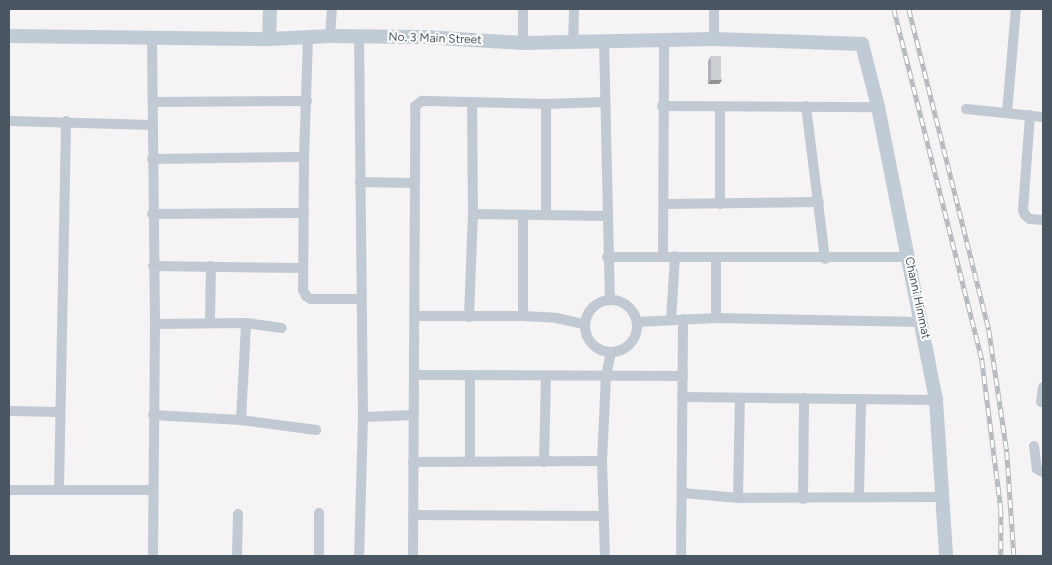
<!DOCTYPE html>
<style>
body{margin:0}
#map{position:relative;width:1052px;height:565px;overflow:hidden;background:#f5f3f3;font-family:Figtree,sans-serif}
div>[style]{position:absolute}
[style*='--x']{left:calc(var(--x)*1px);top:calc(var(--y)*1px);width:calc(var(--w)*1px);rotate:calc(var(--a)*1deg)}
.street>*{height:10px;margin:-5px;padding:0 5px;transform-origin:5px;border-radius:5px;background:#c1cad2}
.street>.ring{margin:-5px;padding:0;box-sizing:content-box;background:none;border:10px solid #c1cad2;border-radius:50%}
.secondary>*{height:14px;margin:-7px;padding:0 7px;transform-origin:7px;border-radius:7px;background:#c1cbd6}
.rail>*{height:4.5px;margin-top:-2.25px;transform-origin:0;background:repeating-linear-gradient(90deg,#fff 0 8px,#b5b8bd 0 16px);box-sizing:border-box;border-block:1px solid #b5b8bd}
.wall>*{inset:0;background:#b0b2b7}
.shaded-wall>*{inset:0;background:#909195}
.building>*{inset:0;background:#cdcfd5;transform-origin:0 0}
span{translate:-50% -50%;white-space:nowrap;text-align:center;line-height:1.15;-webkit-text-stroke:4px #fff;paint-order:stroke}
.street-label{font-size:12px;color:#4a5661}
.frame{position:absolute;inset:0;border:10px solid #4a5661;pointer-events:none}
</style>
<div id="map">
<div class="street">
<div style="--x:330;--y:36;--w:27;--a:-86"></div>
<div style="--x:152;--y:37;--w:287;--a:89.4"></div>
<div style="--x:155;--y:324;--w:232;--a:90.5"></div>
<div style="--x:359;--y:37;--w:380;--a:89.4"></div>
<div style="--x:363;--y:417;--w:139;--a:91.6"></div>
<div style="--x:308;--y:38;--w:119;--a:91.9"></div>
<div style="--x:304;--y:157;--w:133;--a:90.4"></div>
<div style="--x:303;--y:290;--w:7;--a:63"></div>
<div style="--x:306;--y:296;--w:6;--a:31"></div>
<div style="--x:311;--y:299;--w:49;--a:0"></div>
<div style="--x:714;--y:39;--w:30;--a:-90"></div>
<div style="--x:604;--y:40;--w:259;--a:88.7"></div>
<div style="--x:573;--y:42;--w:33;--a:-88"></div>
<div style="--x:523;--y:43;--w:34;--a:-90"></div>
<div style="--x:154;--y:102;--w:153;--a:-0.4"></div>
<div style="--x:662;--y:106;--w:216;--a:0.3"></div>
<div style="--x:806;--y:106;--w:154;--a:82.9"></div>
<div style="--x:720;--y:107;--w:97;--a:90"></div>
<div style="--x:966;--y:109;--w:77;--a:5.9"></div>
<div style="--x:1007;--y:113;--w:104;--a:-85.1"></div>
<div style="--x:1030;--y:115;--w:95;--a:94.2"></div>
<div style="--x:1023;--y:210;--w:5;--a:68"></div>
<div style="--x:1025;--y:215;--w:6;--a:39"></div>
<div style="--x:1030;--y:219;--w:13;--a:4"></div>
<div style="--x:9;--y:121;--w:144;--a:1.6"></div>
<div style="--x:152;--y:159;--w:152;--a:-0.8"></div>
<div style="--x:360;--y:182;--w:55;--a:1"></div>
<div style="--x:664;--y:204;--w:155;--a:-0.7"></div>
<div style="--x:152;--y:214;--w:152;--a:-0.4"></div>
<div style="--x:473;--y:214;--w:133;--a:0.9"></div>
<div style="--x:546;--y:214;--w:110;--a:-90"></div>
<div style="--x:663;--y:256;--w:216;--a:-89.7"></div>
<div style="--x:607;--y:257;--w:301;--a:0"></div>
<div style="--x:716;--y:258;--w:60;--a:90"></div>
<div style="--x:153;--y:266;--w:150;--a:0.8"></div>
<div class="ring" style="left:585px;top:300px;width:42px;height:42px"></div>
<div style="--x:416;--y:316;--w:107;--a:0"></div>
<div style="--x:523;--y:316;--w:33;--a:3"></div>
<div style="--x:556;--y:318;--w:29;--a:12"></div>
<div style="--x:523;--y:316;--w:101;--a:-90"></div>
<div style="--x:469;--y:317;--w:103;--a:-87.8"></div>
<div style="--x:473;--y:214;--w:111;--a:-90.5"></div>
<div style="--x:671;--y:320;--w:64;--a:-86.4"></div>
<div style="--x:210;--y:322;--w:56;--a:-89"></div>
<div style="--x:637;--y:322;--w:79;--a:-2.9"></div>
<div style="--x:716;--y:318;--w:206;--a:1.1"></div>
<div style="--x:155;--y:324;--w:91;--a:-0.6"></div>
<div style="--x:246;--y:323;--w:36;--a:8"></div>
<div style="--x:414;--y:375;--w:269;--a:0.2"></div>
<div style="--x:682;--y:397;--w:254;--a:0.7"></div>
<div style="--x:1041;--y:402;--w:15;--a:-82"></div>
<div style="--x:9;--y:411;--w:50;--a:1.1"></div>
<div style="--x:153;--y:415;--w:88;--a:3.3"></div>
<div style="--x:241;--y:420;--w:97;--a:-87"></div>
<div style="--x:363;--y:417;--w:51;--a:-2.2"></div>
<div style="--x:241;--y:420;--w:76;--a:7.6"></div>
<div style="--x:1034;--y:446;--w:23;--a:83"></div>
<div style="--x:1037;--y:469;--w:7;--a:27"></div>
<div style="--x:470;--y:460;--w:85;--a:-90"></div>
<div style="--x:413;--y:462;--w:189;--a:-0.3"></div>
<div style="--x:544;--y:462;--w:85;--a:-88.7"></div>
<div style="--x:59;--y:489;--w:368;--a:-88.9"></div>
<div style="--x:9;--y:490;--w:143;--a:0"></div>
<div style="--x:683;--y:493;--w:55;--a:5.2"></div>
<div style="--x:738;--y:498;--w:204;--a:-0.3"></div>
<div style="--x:859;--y:497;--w:98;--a:-88.8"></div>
<div style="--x:738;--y:498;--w:100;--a:-88.9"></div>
<div style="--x:803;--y:499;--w:101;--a:-89.4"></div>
<div style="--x:413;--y:515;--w:190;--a:0.3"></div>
<div style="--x:237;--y:556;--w:42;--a:-88.6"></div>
<div style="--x:319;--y:556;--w:43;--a:-90"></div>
<div style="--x:413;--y:556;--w:450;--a:-89.7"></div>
<div style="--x:415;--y:106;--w:9;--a:-36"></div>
<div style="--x:422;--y:101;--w:5;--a:0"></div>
<div style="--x:427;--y:101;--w:119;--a:1.4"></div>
<div style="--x:546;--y:104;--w:58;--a:-2"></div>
<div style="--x:605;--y:556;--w:95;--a:-91.8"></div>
<div style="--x:602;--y:461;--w:85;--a:-87.3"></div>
<div style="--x:606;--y:376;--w:24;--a:-78"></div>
<div style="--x:681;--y:556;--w:237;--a:-89.5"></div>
</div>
<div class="secondary">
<div style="--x:9;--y:36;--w:260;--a:0.7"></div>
<div style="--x:269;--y:39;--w:61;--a:-2.8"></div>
<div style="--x:330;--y:36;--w:95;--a:0.6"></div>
<div style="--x:425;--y:37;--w:98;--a:3.5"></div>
<div style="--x:523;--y:43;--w:191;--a:-1.2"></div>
<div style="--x:714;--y:39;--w:148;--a:1.9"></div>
<div style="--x:862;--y:44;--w:65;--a:75.7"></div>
<div style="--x:878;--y:107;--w:299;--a:78.8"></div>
<div style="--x:936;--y:400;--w:156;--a:86.3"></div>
<div style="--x:269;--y:39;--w:30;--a:-88"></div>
</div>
<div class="rail">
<div style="--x:894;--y:9;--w:362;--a:75.9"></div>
<div style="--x:982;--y:360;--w:150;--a:82.7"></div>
<div style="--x:1001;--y:509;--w:47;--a:90"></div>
<div style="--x:909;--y:9;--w:331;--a:76"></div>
<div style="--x:989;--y:330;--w:123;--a:81.6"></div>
<div style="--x:1007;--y:452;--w:104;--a:86.1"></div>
</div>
<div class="wall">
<div style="clip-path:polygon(711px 56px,722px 80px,719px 84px,708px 84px,708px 61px)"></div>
</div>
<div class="shaded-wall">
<div style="clip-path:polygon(711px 80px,722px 80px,719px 84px,708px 84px)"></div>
</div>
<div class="building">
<div style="left:711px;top:56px;width:10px;height:24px"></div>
</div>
<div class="street-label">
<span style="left:435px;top:39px;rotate:2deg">No. 3 Main Street</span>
<span style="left:917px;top:298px;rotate:78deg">Channi Himmat</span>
</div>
<div class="frame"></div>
</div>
